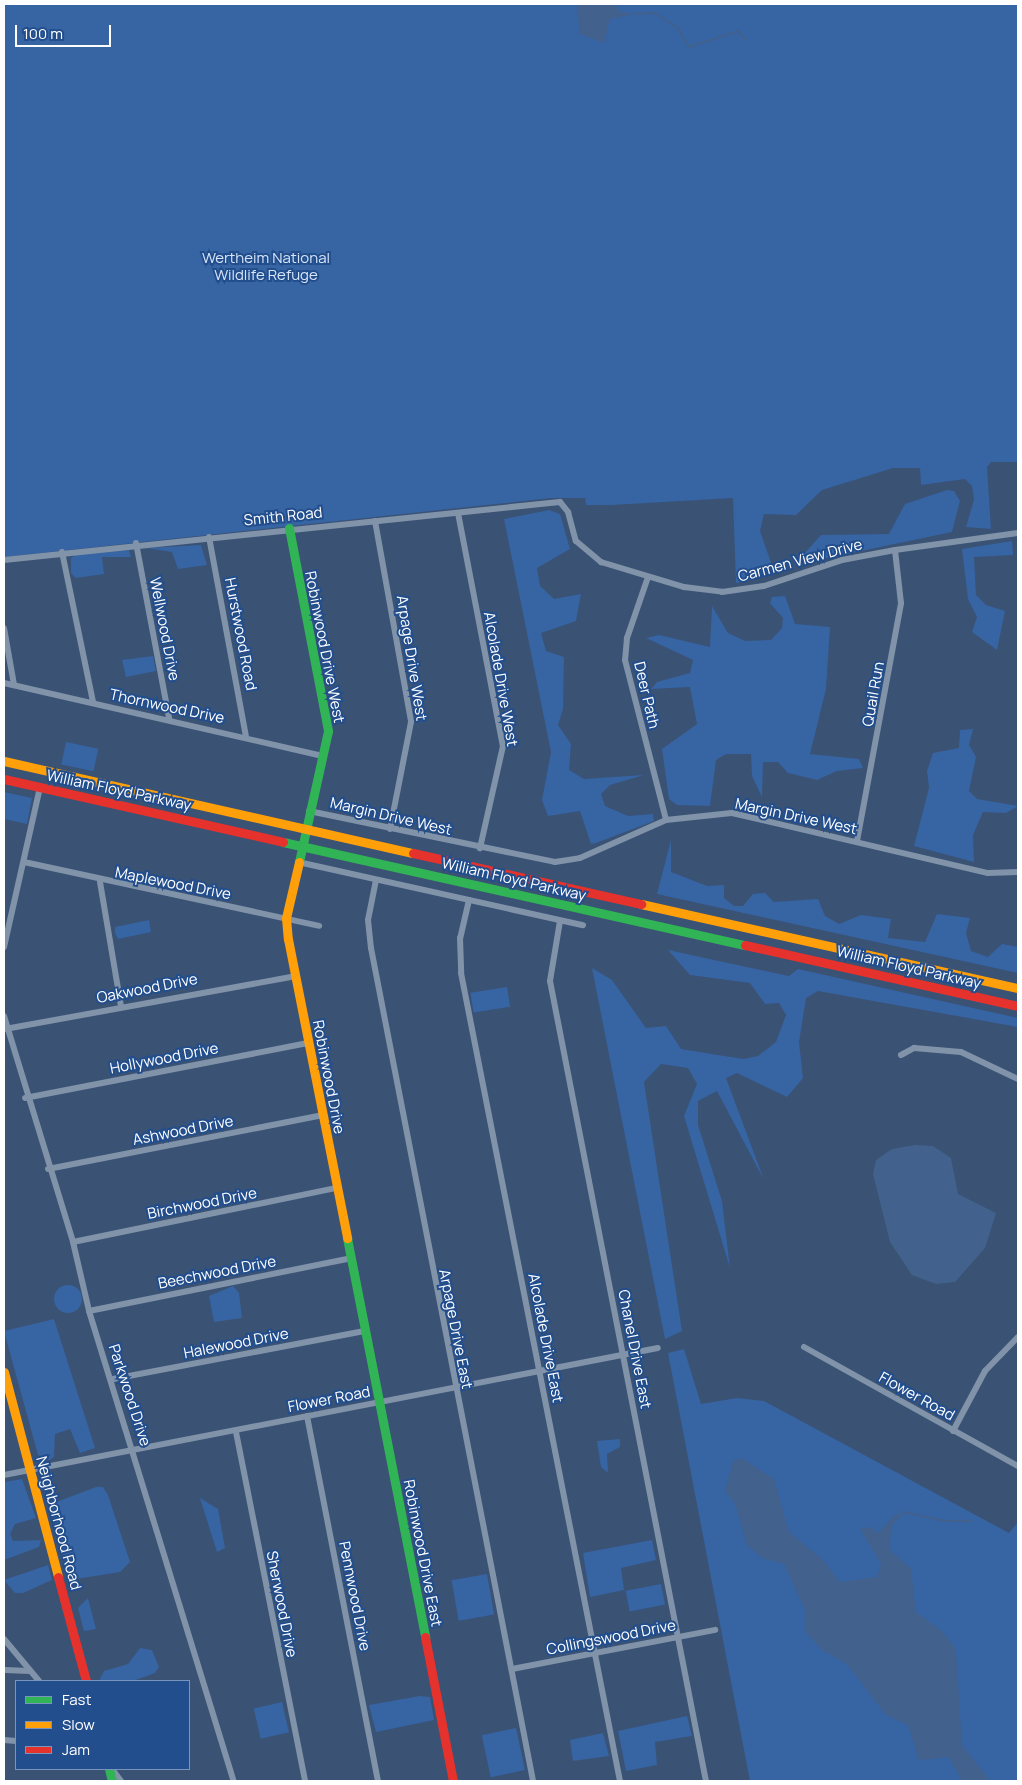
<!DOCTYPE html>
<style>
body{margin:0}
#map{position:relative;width:1022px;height:1785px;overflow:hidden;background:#3a5274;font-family:Manrope,sans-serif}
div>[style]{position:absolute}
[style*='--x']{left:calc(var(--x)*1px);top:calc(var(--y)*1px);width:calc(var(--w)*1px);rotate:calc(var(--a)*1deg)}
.green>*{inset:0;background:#3764a3;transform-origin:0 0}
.round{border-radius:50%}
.water>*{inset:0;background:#42618d}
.stream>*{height:2px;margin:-1px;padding:0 1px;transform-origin:1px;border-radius:1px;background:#42618d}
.street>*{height:6px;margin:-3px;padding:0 3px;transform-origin:3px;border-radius:3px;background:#8193a9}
.fast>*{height:9px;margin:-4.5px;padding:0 4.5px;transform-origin:4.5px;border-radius:4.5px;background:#30b455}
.slow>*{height:9px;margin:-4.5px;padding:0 4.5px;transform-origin:4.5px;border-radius:4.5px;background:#ff9f0a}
.jam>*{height:9px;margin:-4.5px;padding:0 4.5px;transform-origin:4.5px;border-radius:4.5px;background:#e5322d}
span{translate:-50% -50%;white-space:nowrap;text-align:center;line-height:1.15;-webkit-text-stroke:4px #224e8d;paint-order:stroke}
.park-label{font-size:15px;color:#d6e5f9}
.street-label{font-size:15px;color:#fff}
.frame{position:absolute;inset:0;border:5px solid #fff;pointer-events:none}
.legend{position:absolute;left:15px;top:1680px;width:175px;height:90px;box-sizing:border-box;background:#224e8d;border:1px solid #7a95bb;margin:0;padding:6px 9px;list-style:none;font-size:15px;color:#fff}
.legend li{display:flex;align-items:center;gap:10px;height:25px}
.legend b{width:25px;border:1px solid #7a95bb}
.scale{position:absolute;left:15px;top:25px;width:96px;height:22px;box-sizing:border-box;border:2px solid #fff;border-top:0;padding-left:6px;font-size:15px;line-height:18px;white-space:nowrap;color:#fff;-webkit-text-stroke:4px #224e8d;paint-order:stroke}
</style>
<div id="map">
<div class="green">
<div style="clip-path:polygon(4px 4px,1018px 4px,1018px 462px,991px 462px,987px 467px,991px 529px,966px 527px,974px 500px,972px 486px,965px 479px,921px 485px,920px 468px,893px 468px,822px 490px,796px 515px,764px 514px,760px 531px,775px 574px,736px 583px,733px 498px,612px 505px,586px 505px,585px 498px,551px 498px,4px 557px)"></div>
<div style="clip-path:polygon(947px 490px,954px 491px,960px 501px,952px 532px,794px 565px,821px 535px,889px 534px,905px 504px)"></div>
<div style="clip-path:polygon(549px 510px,560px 514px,570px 549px,537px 568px,540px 586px,554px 599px,581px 594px,576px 621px,541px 633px,546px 651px,564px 657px,563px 709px,558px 725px,571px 744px,569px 770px,584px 779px,644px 775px,610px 785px,601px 794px,605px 806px,628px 816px,653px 814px,654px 821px,596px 843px,591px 844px,580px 811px,548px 816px,542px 800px,551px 752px,504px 519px)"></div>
<div style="clip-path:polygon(1012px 541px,1013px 555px,974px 557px,976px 595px,986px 605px,1005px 611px,997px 650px,972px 632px,977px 617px,968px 599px,962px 549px)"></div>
<div style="clip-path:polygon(201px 545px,207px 565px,178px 569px,172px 552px,147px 548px)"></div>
<div style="clip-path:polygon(129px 550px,131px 557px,102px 557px,104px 574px,76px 578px,71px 573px,71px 558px,77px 554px)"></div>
<div style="clip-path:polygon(785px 596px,795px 624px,830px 627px,826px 689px,810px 754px,859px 759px,863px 768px,837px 771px,817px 780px,788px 773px,778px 762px,763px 762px,762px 797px,752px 776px,751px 754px,726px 754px,716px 760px,710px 806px,677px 805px,669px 799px,662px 749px,697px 724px,690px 687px,651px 689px,657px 682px,690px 673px,693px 660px,646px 638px,659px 635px,710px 647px,712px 606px,728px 633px,745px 641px,771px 640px,782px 628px,783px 618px,770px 603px,772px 597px)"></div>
<div style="clip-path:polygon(153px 656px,156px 671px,126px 677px,122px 660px)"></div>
<div style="clip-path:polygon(973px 729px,969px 745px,976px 757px,969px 791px,977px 799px,1018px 806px,1006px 813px,983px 812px,973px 835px,974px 862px,914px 846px,929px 788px,927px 771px,933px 753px,959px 748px,960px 730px)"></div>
<div style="left:66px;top:742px;width:33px;height:23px;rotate:12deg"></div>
<div style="clip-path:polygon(4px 792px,32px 798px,27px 824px,4px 819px)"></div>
<div style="clip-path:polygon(671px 840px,671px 872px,707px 886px,724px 885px,724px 898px,734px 906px,743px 906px,753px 894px,765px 893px,774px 902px,818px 899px,825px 916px,839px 924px,861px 915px,891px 919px,888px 938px,925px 942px,937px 914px,970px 918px,966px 933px,971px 951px,988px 957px,1002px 944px,1018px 947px,1018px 973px,657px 894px)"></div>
<div style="clip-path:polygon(149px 920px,151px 932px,118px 939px,115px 933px,115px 927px)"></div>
<div style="clip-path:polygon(668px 950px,789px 976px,798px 969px,1018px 1018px,1018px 1027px,818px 991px,806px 998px,799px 1042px,803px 1078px,787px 1097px,737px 1073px,726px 1078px,764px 1180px,717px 1091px,698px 1101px,698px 1125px,722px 1201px,730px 1268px,684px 1116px,697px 1084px,688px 1068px,661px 1064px,644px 1082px,682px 1331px,665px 1339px,592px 968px,612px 980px,646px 1028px,666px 1026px,681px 1049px,743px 1059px,758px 1056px,776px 1042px,786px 1015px,779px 1003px,765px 1004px,750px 983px,690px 975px)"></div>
<div style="left:507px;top:987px;width:20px;height:37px;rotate:81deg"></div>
<div class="round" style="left:54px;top:1285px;width:28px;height:28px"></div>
<div style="clip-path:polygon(233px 1286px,239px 1293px,242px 1318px,214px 1322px,209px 1296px)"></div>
<div style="clip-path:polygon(54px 1319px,95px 1448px,80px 1453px,70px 1429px,55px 1434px,54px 1457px,49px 1460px,38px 1455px,4px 1331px)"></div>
<div style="clip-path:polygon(684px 1349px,701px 1404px,737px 1398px,764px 1401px,1009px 1533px,1018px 1522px,1018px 1781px,750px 1781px,668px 1353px)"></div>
<div style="clip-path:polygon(620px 1439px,620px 1447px,607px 1454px,608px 1473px,601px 1467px,597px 1441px)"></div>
<div style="clip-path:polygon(22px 1479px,36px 1518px,15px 1524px,10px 1534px,13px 1541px,41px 1540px,39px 1547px,4px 1560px,4px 1482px)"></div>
<div style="clip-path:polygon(96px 1487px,103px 1487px,108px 1495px,130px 1562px,120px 1572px,70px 1580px,51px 1509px,59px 1501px)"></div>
<div style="clip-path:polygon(200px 1498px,218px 1509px,225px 1548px,217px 1552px)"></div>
<div style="clip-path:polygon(652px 1540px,656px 1560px,621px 1568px,624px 1590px,590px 1597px,583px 1553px)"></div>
<div style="clip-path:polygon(48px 1565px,52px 1580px,23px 1593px,15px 1593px,4px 1580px)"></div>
<div style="left:487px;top:1574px;width:41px;height:36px;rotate:80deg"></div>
<div style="left:661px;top:1584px;width:21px;height:36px;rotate:79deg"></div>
<div style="clip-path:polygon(88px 1598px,96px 1629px,84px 1631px,78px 1608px)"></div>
<div style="clip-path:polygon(140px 1648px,152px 1650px,159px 1667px,155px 1673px,133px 1681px,99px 1681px,104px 1671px,128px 1664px)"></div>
<div style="clip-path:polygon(420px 1696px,430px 1697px,434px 1720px,376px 1732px,369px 1705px)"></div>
<div style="left:282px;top:1702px;width:31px;height:29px;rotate:77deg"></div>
<div style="clip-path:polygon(687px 1716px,692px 1736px,655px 1742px,657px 1765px,626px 1771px,618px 1731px)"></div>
<div style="left:516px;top:1728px;width:43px;height:35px;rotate:78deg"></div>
<div style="clip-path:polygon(603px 1733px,609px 1756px,573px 1761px,570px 1740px)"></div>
</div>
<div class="water">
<div style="clip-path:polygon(577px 4px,615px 4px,620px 12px,635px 14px,610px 19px,604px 43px,580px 34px)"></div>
<div style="clip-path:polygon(915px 1145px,933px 1146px,951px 1158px,958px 1194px,996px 1213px,985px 1248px,955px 1282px,936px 1284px,912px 1275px,890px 1242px,873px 1174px,876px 1160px,892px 1149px)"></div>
<div style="clip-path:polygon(742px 1458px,774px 1479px,789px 1532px,823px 1560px,840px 1582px,877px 1577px,881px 1563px,860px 1529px,870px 1527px,878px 1533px,895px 1515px,904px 1512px,892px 1525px,889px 1549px,911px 1569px,916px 1612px,943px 1632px,956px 1649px,962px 1745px,990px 1781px,962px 1781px,949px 1757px,919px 1760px,908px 1725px,886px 1715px,847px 1664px,822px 1650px,805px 1631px,806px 1612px,784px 1564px,762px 1558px,747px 1545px,735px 1504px,725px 1491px,733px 1461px)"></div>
</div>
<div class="stream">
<div style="--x:635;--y:14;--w:20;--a:-3"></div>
<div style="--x:655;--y:13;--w:27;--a:33"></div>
<div style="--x:678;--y:28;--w:22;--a:60"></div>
<div style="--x:689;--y:47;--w:52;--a:-18.1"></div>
<div style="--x:738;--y:31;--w:12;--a:48"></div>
<div style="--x:904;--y:1512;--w:42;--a:12.4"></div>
<div style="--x:945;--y:1521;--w:27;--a:0"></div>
</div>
<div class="street">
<div style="--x:458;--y:513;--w:237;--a:79.1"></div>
<div style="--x:503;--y:746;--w:105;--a:102.7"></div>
<div style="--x:375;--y:521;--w:204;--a:79.8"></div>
<div style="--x:411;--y:722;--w:109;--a:101.1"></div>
<div style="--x:209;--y:537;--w:202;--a:79.5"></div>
<div style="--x:136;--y:543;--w:178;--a:79.3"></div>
<div style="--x:62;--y:552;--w:153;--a:78.3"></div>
<div style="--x:4;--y:560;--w:559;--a:-5.96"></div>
<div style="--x:560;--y:502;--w:13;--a:51"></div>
<div style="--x:568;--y:512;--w:30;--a:75"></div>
<div style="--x:576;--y:541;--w:33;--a:40"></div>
<div style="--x:601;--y:562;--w:87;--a:16.8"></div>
<div style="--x:684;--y:587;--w:38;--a:7"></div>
<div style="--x:722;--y:592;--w:42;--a:-8.1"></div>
<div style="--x:764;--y:586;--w:82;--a:-18.4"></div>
<div style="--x:842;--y:560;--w:54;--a:-10.7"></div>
<div style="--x:895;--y:550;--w:124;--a:-7.9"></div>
<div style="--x:648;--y:577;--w:65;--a:109"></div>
<div style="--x:627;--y:638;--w:22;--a:95"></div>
<div style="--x:625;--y:660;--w:165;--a:75.6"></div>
<div style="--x:4;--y:628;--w:58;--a:80"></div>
<div style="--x:4;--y:683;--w:328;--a:12.9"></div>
<div style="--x:309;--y:811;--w:251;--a:11.7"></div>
<div style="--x:555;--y:862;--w:25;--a:-9"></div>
<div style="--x:580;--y:858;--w:94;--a:-23.8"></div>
<div style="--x:666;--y:820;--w:66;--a:-6.1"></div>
<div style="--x:732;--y:813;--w:263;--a:13.2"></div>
<div style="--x:988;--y:873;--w:30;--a:-2"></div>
<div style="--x:857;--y:841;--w:242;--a:-79.5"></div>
<div style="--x:901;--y:603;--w:53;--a:-96.5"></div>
<div style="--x:24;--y:862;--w:302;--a:12.2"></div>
<div style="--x:298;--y:862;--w:292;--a:12.5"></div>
<div style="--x:376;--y:880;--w:41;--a:101.3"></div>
<div style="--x:368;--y:920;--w:28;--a:84"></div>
<div style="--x:371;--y:948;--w:849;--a:78.99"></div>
<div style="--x:100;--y:882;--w:126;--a:80.4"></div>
<div style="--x:469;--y:900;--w:39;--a:103"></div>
<div style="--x:460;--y:938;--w:35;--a:88"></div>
<div style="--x:461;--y:973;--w:823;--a:78.87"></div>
<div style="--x:560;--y:921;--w:61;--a:99.5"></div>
<div style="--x:550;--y:981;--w:815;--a:78.97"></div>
<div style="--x:4;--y:947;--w:164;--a:-77.3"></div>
<div style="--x:4;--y:1016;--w:236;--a:73"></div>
<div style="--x:73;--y:1242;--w:71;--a:76.9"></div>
<div style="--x:89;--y:1311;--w:492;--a:72.9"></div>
<div style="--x:5;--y:1029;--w:296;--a:-10.3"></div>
<div style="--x:901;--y:1055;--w:15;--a:-28"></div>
<div style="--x:914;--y:1048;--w:47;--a:4.9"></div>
<div style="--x:961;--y:1052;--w:63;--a:25.3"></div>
<div style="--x:25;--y:1098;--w:288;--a:-11"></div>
<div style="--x:48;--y:1169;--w:279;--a:-11.1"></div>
<div style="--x:73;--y:1242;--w:269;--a:-11.6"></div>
<div style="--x:89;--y:1311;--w:267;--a:-11.4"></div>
<div style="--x:804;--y:1347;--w:245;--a:29.1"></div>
<div style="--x:113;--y:1379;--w:256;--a:-10.8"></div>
<div style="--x:307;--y:1416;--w:372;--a:79"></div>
<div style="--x:953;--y:1431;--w:68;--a:-61.9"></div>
<div style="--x:985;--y:1371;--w:47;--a:-45.9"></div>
<div style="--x:236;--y:1432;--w:356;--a:78.8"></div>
<div style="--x:4;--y:1475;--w:666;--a:-10.99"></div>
<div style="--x:4;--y:1639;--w:55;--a:50.2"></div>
<div style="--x:512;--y:1669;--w:207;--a:-10.9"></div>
<div style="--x:4;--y:1670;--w:26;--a:2"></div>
<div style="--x:4;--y:1740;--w:12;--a:5"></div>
<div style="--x:112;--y:1769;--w:15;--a:53"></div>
</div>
<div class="fast">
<div style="--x:289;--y:528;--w:207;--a:79.1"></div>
<div style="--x:328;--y:731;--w:134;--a:102.5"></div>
<div style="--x:283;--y:842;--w:473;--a:12.6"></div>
<div style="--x:347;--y:1238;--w:407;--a:78.9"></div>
<div style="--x:109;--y:1769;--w:12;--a:76"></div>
</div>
<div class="slow">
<div style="--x:4;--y:761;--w:419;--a:12.7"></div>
<div style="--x:299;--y:862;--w:57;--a:103.1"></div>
<div style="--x:286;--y:918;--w:21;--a:85"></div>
<div style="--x:288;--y:939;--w:305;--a:78.8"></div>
<div style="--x:641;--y:904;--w:386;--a:12.6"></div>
<div style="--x:4;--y:1372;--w:212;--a:75.2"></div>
</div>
<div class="jam">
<div style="--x:4;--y:779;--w:286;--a:12.7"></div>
<div style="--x:413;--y:853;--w:234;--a:12.6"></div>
<div style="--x:745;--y:945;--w:280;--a:12.6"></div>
<div style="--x:58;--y:1577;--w:108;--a:74.9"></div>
<div style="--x:425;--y:1637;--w:147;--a:79"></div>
</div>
<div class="park-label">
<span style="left:266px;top:266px">Wertheim National<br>Wildlife Refuge</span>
</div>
<div class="street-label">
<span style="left:283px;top:516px;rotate:-6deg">Smith Road</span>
<span style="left:800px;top:560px;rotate:-15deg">Carmen View Drive</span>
<span style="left:165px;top:629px;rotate:79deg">Wellwood Drive</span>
<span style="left:241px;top:634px;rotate:79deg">Hurstwood Road</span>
<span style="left:325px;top:647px;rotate:79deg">Robinwood Drive West</span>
<span style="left:412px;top:658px;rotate:81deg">Arpage Drive West</span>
<span style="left:501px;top:679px;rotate:80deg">Alcolade Drive West</span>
<span style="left:873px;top:694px;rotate:-80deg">Quail Run</span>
<span style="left:647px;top:695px;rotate:77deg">Deer Path</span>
<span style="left:167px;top:706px;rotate:12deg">Thornwood Drive</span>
<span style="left:119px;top:790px;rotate:12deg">William Floyd Parkway</span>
<span style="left:391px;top:816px;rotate:13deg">Margin Drive West</span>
<span style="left:796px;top:816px;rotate:12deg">Margin Drive West</span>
<span style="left:514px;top:879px;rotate:13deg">William Floyd Parkway</span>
<span style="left:173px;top:883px;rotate:11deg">Maplewood Drive</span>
<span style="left:909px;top:967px;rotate:13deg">William Floyd Parkway</span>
<span style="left:147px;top:988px;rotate:-11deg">Oakwood Drive</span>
<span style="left:164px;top:1058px;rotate:-11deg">Hollywood Drive</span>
<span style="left:329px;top:1077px;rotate:79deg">Robinwood Drive</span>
<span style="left:183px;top:1130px;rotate:-11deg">Ashwood Drive</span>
<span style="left:202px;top:1203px;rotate:-11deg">Birchwood Drive</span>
<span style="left:217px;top:1272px;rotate:-11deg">Beechwood Drive</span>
<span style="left:456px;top:1329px;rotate:79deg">Arpage Drive East</span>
<span style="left:546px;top:1338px;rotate:79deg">Alcolade Drive East</span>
<span style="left:236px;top:1343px;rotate:-11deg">Halewood Drive</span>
<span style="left:635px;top:1349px;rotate:79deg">Chanel Drive East</span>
<span style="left:130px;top:1395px;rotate:72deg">Parkwood Drive</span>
<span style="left:917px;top:1396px;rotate:29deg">Flower Road</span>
<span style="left:329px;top:1399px;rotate:-11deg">Flower Road</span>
<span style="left:59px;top:1523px;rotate:75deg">Neighborhood Road</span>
<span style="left:423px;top:1553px;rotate:79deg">Robinwood Drive East</span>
<span style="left:355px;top:1596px;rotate:79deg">Pennwood Drive</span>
<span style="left:282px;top:1604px;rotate:79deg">Sherwood Drive</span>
<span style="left:611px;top:1637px;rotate:-11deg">Collingswood Drive</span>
</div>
<div class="frame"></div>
<ul class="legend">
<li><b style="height:6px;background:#30b455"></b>Fast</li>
<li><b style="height:6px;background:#ff9f0a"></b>Slow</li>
<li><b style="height:6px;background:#e5322d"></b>Jam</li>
</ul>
<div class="scale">100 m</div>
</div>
